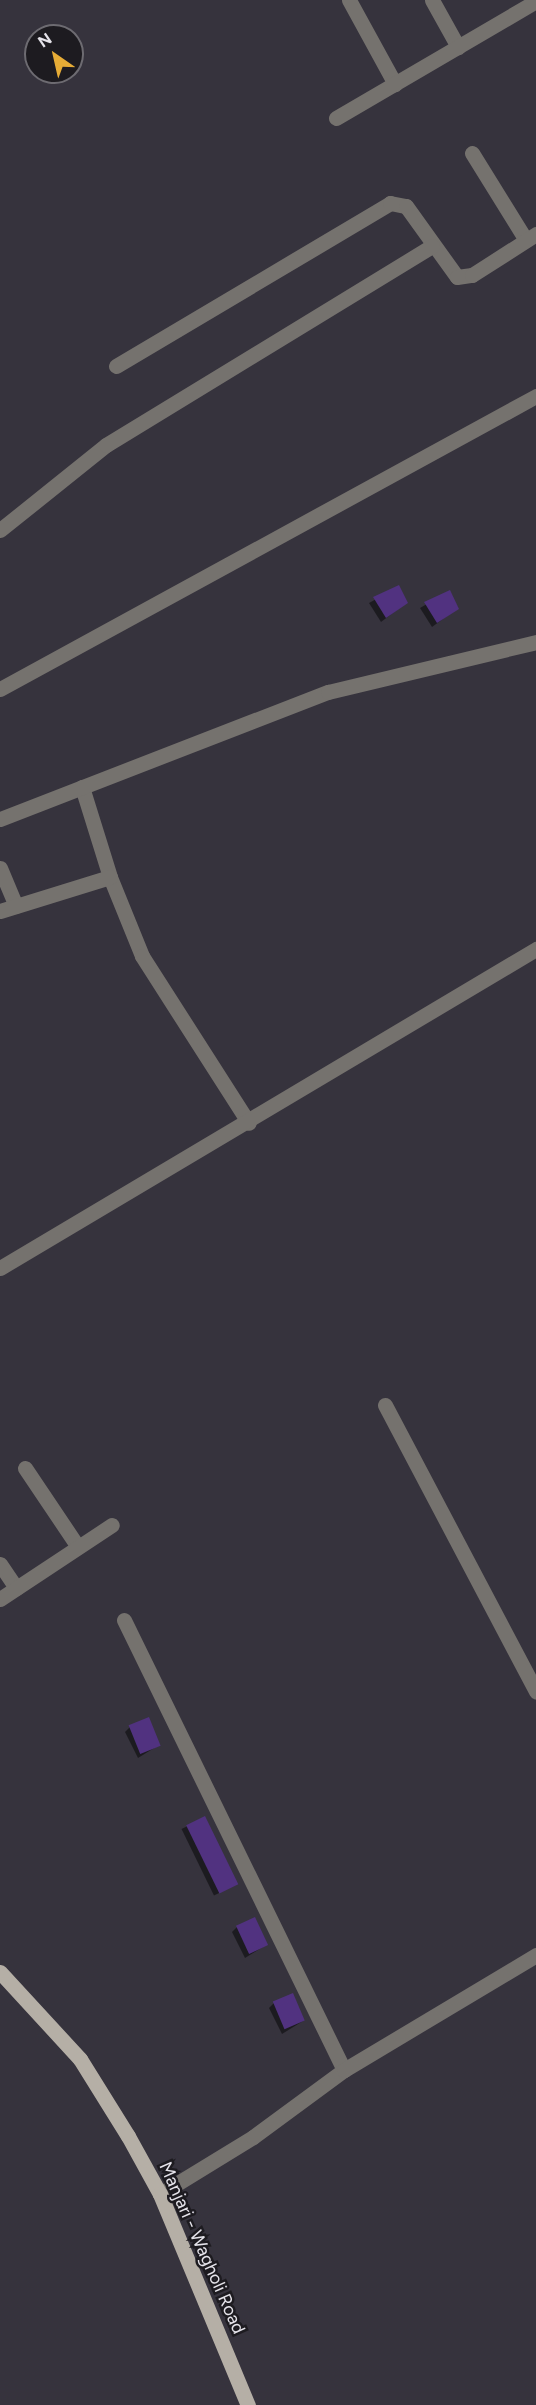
<!DOCTYPE html>
<style>
body{margin:0}
#map{position:relative;width:536px;height:2405px;overflow:hidden;background:#36333d;font-family:Figtree,sans-serif}
div>[style]{position:absolute}
[style*='--x']{left:calc(var(--x)*1px);top:calc(var(--y)*1px);width:calc(var(--w)*1px);rotate:calc(var(--a)*1deg)}
.shadow>*{inset:0;background:#0007;transform-origin:0 0}
.building>*{inset:0;background:#513280;transform-origin:0 0}
.minor>*{height:15px;margin:-7.5px;padding:0 7.5px;transform-origin:7.5px;border-radius:7.5px;background:#75726e}
.major>*{height:15px;margin:-7.5px;padding:0 7.5px;transform-origin:7.5px;border-radius:7.5px;background:#b5afa6}
span{translate:-50% -50%;white-space:nowrap;text-align:center;line-height:1.15;-webkit-text-stroke:5px #1d1b20;paint-order:stroke}
.street-label{font-size:18px;color:#e5e3ea}
.north{position:absolute;left:24px;top:24px;width:60px;height:60px;box-sizing:border-box;background:#1d1b20;border:2px solid #6d6b71;border-radius:50%;rotate:326deg;font-size:16px;font-weight:700;line-height:24px;text-align:center;color:#e5e3ea}
.north::after{content:'';display:block;margin:auto;width:21px;height:27px;background:#e6ac36;clip-path:polygon(50% 0,100% 100%,50% 72%,0 100%)}
</style>
<div id="map">
<div class="shadow">
<div style="clip-path:polygon(398px 587px,406px 603px,381px 622px,369px 603px)"></div>
<div style="clip-path:polygon(449px 591px,458px 608px,432px 627px,420px 608px)"></div>
<div style="clip-path:polygon(130px 1727px,159px 1745px,138px 1758px,125px 1732px)"></div>
<div style="left:204px;top:1818px;width:74px;height:25px;rotate:64deg"></div>
<div style="clip-path:polygon(237px 1927px,266px 1945px,245px 1958px,232px 1932px)"></div>
<div style="clip-path:polygon(274px 2003px,303px 2021px,282px 2034px,269px 2008px)"></div>
</div>
<div class="building">
<div style="clip-path:polygon(399px 585px,408px 603px,386px 618px,373px 597px)"></div>
<div style="clip-path:polygon(450px 590px,459px 609px,437px 623px,424px 602px)"></div>
<div style="left:149px;top:1717px;width:31px;height:22px;rotate:68deg"></div>
<div style="left:205px;top:1816px;width:76px;height:21px;rotate:64deg"></div>
<div style="left:255px;top:1917px;width:31px;height:21px;rotate:65deg"></div>
<div style="left:293px;top:1993px;width:30px;height:22px;rotate:67deg"></div>
</div>
<div class="minor">
<div style="--x:349;--y:0;--w:96;--a:61.3"></div>
<div style="--x:432;--y:0;--w:54;--a:61"></div>
<div style="--x:336;--y:118;--w:232;--a:-30.3"></div>
<div style="--x:472;--y:153;--w:102;--a:58.2"></div>
<div style="--x:116;--y:366;--w:319;--a:-30.7"></div>
<div style="--x:390;--y:203;--w:16;--a:11"></div>
<div style="--x:406;--y:206;--w:87;--a:54.3"></div>
<div style="--x:457;--y:277;--w:15;--a:-8"></div>
<div style="--x:472;--y:275;--w:76;--a:-32.6"></div>
<div style="--x:0;--y:530;--w:136;--a:-38.7"></div>
<div style="--x:106;--y:445;--w:382;--a:-31.4"></div>
<div style="--x:0;--y:689;--w:611;--a:-28.66"></div>
<div style="--x:82;--y:787;--w:94;--a:72.7"></div>
<div style="--x:110;--y:877;--w:85;--a:67.9"></div>
<div style="--x:142;--y:956;--w:198;--a:57.4"></div>
<div style="--x:0;--y:819;--w:352;--a:-21.2"></div>
<div style="--x:328;--y:692;--w:214;--a:-13.5"></div>
<div style="--x:0;--y:868;--w:41;--a:67.2"></div>
<div style="--x:0;--y:911;--w:115;--a:-17.2"></div>
<div style="--x:0;--y:1268;--w:624;--a:-30.76"></div>
<div style="--x:385;--y:1405;--w:324;--a:62.2"></div>
<div style="--x:25;--y:1468;--w:95;--a:56.1"></div>
<div style="--x:0;--y:1564;--w:29;--a:56"></div>
<div style="--x:0;--y:1599;--w:134;--a:-33.5"></div>
<div style="--x:124;--y:1620;--w:501;--a:63.95"></div>
<div style="--x:160;--y:2194;--w:109;--a:-31.5"></div>
<div style="--x:253;--y:2137;--w:113;--a:-36.4"></div>
<div style="--x:344;--y:2070;--w:224;--a:-30.9"></div>
</div>
<div class="major">
<div style="--x:0;--y:1972;--w:118;--a:47.4"></div>
<div style="--x:80;--y:2059;--w:91;--a:58.1"></div>
<div style="--x:128;--y:2136;--w:66;--a:61.1"></div>
<div style="--x:160;--y:2194;--w:229;--a:67.4"></div>
</div>
<div class="street-label">
<span style="left:202px;top:2248px;rotate:66deg">Manjari - Wagholi Road</span>
</div>
<div class="north">N</div>
</div>
